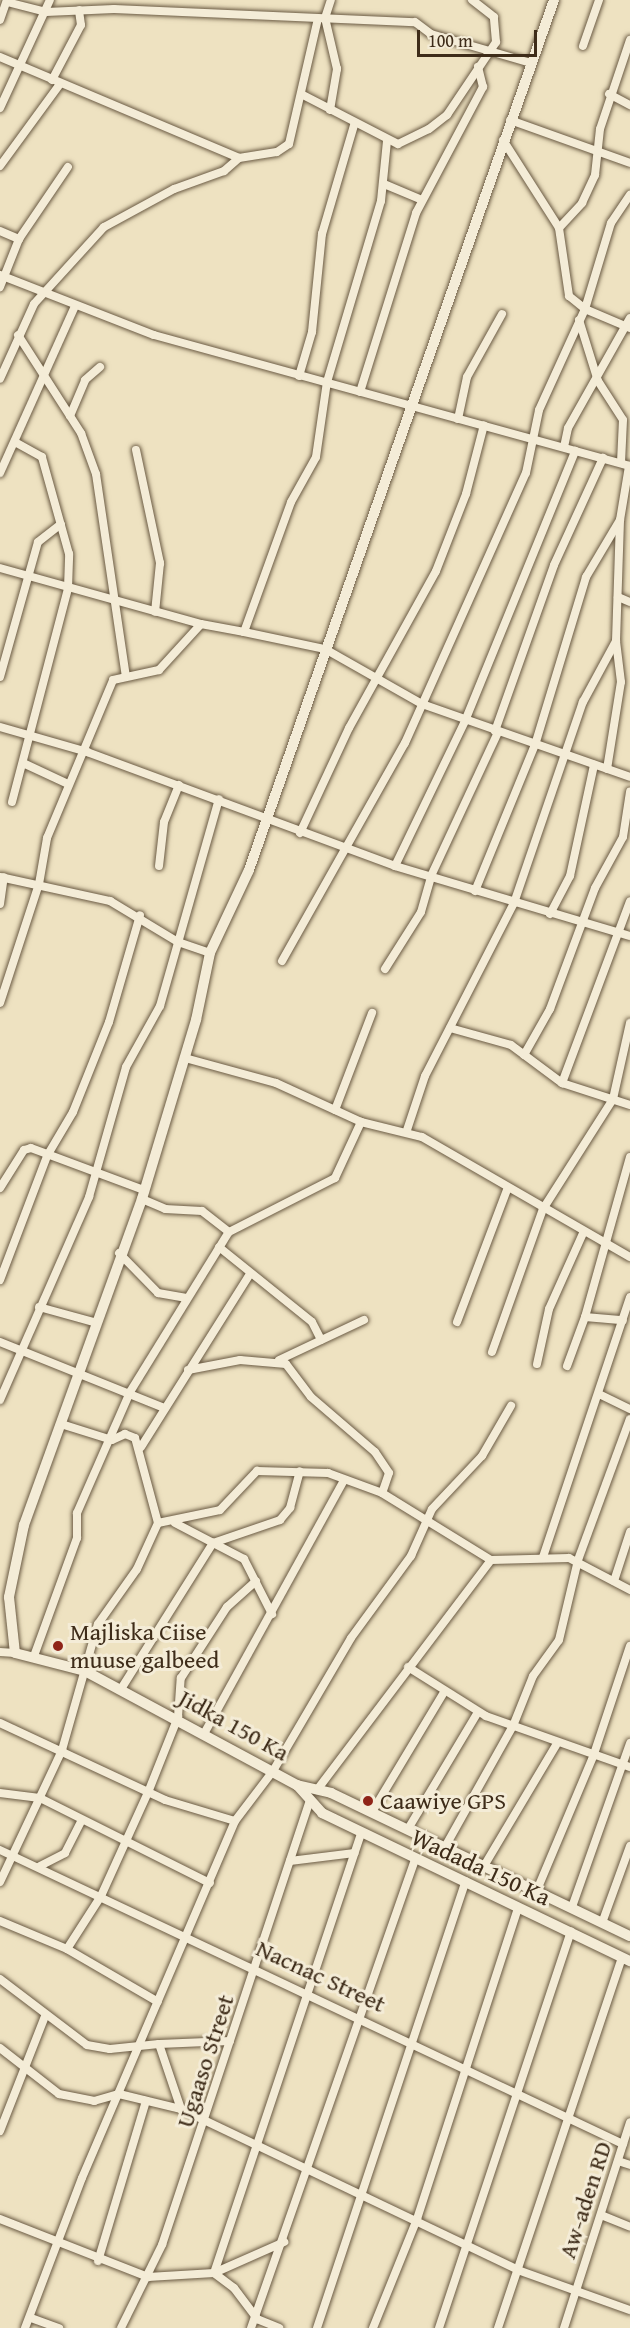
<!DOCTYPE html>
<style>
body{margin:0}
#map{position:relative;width:630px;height:2328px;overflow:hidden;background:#eee2c1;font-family:"Gentium Book Plus",serif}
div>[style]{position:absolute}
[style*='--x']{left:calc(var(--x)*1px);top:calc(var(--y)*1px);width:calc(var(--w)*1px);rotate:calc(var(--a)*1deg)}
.roads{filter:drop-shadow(0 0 2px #6a5a43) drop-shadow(0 0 2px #6a5a43)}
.minor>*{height:8px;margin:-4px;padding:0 4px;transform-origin:4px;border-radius:4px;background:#f4ecd7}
.tertiary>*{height:10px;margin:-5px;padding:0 5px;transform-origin:5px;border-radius:5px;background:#f4ecd7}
.dots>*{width:16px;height:16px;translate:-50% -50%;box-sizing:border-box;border:3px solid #f4ecd7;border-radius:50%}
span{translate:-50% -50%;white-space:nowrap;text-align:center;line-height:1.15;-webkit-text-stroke:6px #f4ecd7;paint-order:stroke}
.poi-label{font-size:24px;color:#3e2c19}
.left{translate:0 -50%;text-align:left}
.street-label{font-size:24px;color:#3e2c19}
.scale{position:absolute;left:417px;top:30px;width:120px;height:27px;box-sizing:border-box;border:3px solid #3e2c19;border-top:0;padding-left:8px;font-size:18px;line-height:21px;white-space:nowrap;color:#3e2c19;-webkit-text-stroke:4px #f4ecd7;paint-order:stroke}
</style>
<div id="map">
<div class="roads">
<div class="minor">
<div style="--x:7;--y:2;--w:40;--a:14.4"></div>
<div style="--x:46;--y:12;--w:68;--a:-2.5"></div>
<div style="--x:114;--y:9;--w:301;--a:2.5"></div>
<div style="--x:415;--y:22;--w:20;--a:37"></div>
<div style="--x:431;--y:34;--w:104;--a:16.2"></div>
<div style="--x:0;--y:20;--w:21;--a:-71"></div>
<div style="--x:583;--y:46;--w:49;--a:-70.8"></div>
<div style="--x:0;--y:57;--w:259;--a:22.9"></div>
<div style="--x:239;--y:158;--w:20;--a:139"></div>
<div style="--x:224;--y:171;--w:53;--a:160.2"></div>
<div style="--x:174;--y:189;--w:80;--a:151.5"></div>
<div style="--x:104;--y:227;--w:104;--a:132.3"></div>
<div style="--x:34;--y:304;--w:82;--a:114.4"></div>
<div style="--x:52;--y:80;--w:62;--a:-62.2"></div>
<div style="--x:81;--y:25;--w:15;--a:-98"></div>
<div style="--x:609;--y:94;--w:24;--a:28"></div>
<div style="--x:303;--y:95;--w:107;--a:27.3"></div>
<div style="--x:398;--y:144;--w:34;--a:-26"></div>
<div style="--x:429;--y:129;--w:23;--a:-38"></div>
<div style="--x:447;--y:115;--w:88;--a:-56.1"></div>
<div style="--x:496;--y:42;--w:25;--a:-95"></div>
<div style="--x:494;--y:17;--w:28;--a:-142"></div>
<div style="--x:0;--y:108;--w:119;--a:-65.2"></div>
<div style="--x:330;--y:110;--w:42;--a:-80.3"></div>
<div style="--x:337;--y:69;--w:52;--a:-103.2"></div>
<div style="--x:325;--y:18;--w:19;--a:-72"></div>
<div style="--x:510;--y:120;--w:127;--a:19.7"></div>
<div style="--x:503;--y:140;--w:104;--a:57.5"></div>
<div style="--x:559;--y:228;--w:69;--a:81.6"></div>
<div style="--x:569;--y:296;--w:21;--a:39"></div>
<div style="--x:585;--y:309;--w:49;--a:22.9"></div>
<div style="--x:239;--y:158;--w:38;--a:-9"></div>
<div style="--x:277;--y:152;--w:14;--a:-34"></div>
<div style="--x:289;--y:144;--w:129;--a:-77"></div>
<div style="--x:0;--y:166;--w:102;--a:-53.8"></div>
<div style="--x:384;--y:184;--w:41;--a:22.8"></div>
<div style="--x:559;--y:228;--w:34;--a:-47"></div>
<div style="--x:582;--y:203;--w:31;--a:-65"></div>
<div style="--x:595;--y:175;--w:46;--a:-83.8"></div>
<div style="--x:600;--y:129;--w:94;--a:-71.4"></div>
<div style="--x:0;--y:231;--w:21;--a:23"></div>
<div style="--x:19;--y:239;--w:52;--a:111.6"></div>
<div style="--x:19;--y:239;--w:87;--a:-55.8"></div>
<div style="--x:0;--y:275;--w:165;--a:21.3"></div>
<div style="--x:154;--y:335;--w:494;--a:15.4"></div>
<div style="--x:579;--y:320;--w:64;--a:72.7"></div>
<div style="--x:598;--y:381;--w:46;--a:57.3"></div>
<div style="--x:623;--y:420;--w:43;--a:92.7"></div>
<div style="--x:18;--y:335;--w:117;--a:57.3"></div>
<div style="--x:81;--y:433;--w:44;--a:69.9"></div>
<div style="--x:96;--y:474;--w:204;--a:81.6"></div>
<div style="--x:299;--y:376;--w:46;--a:-73.5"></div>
<div style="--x:312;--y:332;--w:99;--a:-84.2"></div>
<div style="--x:322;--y:234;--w:114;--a:-73.6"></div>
<div style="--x:360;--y:392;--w:188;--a:-72.6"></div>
<div style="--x:416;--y:213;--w:143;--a:-62"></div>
<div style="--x:483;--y:87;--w:21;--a:-104"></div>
<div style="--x:70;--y:416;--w:39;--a:-67"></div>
<div style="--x:85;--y:380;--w:20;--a:-41"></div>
<div style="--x:458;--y:419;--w:43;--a:-77.9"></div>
<div style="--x:467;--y:377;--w:72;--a:-60.9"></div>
<div style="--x:564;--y:447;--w:19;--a:-78"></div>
<div style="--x:568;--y:428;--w:126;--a:-60.6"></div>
<div style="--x:136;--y:450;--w:116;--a:78"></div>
<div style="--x:160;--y:563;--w:49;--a:95.8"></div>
<div style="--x:0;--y:473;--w:183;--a:-65.8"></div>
<div style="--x:0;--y:568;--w:209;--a:15.6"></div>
<div style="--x:618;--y:597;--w:13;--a:23"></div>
<div style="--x:244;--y:632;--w:83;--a:11.9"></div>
<div style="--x:325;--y:649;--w:112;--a:29.6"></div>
<div style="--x:422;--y:704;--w:220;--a:19.3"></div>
<div style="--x:0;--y:677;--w:140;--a:-74.3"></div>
<div style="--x:38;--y:542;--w:29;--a:-38"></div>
<div style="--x:0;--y:727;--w:91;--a:16"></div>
<div style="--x:87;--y:752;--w:328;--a:20.3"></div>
<div style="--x:395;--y:866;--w:245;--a:16.6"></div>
<div style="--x:495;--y:731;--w:176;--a:-70.4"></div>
<div style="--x:554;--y:565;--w:118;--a:-65.4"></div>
<div style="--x:23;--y:763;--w:50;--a:25"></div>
<div style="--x:607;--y:769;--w:88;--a:-80.9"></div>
<div style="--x:621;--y:682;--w:41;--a:-97"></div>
<div style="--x:616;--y:641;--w:121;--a:-88.1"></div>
<div style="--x:620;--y:520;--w:55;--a:-80.5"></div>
<div style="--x:12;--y:802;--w:221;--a:-75.3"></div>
<div style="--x:68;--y:588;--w:34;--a:-88"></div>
<div style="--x:69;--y:554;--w:101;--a:-105.6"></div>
<div style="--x:42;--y:457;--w:31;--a:-151"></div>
<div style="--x:300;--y:833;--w:116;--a:-65"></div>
<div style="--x:349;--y:728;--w:179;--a:-61"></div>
<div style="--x:436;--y:571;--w:83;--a:-68.7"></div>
<div style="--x:466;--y:494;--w:71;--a:-75.4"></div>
<div style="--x:159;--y:866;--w:44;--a:-83.5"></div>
<div style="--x:164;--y:822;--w:40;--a:-68"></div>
<div style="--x:395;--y:866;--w:161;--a:-64.2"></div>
<div style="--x:465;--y:721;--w:292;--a:-67.8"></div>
<div style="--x:0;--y:877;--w:113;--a:12.3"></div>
<div style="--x:110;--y:901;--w:79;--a:31.1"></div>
<div style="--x:178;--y:942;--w:34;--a:19"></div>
<div style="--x:475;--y:891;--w:158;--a:-67.7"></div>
<div style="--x:535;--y:745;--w:176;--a:-73.1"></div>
<div style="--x:586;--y:577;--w:66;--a:-59.2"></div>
<div style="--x:0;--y:904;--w:27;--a:-82"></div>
<div style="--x:550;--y:914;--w:43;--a:-62.2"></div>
<div style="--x:570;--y:876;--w:114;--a:-77.8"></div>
<div style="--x:282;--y:961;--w:250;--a:-60.6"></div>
<div style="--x:405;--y:743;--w:296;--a:-65.9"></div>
<div style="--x:526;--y:473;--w:64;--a:-78.3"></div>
<div style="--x:539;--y:410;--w:111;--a:-65.5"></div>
<div style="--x:585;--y:309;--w:90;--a:-73.2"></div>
<div style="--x:611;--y:223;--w:34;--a:-56"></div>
<div style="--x:385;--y:969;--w:67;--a:-57.7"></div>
<div style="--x:421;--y:912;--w:37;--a:-74"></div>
<div style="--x:431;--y:876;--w:159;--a:-65"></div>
<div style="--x:0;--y:1003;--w:125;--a:-71.9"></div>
<div style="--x:39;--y:884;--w:47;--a:-80.1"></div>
<div style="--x:47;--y:838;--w:171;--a:-67.3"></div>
<div style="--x:113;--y:680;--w:47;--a:-12.3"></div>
<div style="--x:159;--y:670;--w:62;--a:-47.6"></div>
<div style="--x:201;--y:624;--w:44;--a:10.5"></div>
<div style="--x:244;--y:632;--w:138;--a:-70.1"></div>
<div style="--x:291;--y:502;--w:51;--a:-60.9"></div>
<div style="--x:316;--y:457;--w:76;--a:-81.7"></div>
<div style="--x:327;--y:382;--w:189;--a:-73.4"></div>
<div style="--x:381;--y:201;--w:60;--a:-84.3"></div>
<div style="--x:450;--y:1028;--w:63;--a:15.6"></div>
<div style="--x:511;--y:1045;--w:64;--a:36.7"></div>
<div style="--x:562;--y:1083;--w:71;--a:17.9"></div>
<div style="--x:524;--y:1055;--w:53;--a:-60.5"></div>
<div style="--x:550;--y:1009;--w:129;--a:-69.6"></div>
<div style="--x:595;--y:888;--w:58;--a:-61.2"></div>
<div style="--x:623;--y:837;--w:46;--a:-81.2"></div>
<div style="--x:185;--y:1058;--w:94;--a:15.4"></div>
<div style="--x:276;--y:1083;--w:94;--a:24.6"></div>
<div style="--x:361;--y:1122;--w:63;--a:13.8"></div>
<div style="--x:422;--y:1137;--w:240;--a:30"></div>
<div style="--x:562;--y:1083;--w:194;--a:-69.5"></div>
<div style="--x:335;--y:1110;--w:104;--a:-69.1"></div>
<div style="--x:407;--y:1130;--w:57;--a:-71.6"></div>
<div style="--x:425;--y:1076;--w:195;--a:-62.8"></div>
<div style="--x:514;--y:903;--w:213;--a:-71.1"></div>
<div style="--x:583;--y:702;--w:69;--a:-61.6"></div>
<div style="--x:0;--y:1188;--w:45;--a:-57.7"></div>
<div style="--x:24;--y:1150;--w:7;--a:-16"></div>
<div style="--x:31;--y:1148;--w:121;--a:20.4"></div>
<div style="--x:142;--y:1199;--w:25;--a:23"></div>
<div style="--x:165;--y:1209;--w:37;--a:3"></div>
<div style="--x:202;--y:1211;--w:34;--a:38"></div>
<div style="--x:229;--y:1232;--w:119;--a:-27"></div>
<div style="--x:335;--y:1178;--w:62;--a:-65.1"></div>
<div style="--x:219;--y:1247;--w:119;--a:38.9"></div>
<div style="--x:312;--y:1322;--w:20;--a:63"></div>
<div style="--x:119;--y:1253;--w:56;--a:45.7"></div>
<div style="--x:158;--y:1293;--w:29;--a:10"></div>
<div style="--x:0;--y:1280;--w:133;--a:-69.2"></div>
<div style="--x:47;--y:1156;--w:51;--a:-59.4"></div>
<div style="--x:73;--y:1112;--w:97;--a:-68.2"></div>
<div style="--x:109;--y:1022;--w:111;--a:-73.8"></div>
<div style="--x:39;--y:1307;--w:57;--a:15.3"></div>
<div style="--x:585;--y:1317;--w:166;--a:-74.3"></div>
<div style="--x:457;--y:1322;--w:144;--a:-69.3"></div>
<div style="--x:0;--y:1342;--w:175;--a:21.9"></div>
<div style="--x:492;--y:1352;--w:152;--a:-70.4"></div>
<div style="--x:543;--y:1209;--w:130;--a:-57.5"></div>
<div style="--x:613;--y:1099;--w:78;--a:-77.4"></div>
<div style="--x:279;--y:1360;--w:94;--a:-25.2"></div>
<div style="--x:537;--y:1364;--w:56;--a:-77.7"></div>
<div style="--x:549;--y:1309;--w:85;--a:-65.8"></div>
<div style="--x:567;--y:1366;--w:52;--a:-69.8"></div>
<div style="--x:585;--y:1317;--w:38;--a:5"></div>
<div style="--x:188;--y:1370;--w:53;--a:-10.9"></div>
<div style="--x:240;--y:1360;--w:46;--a:5"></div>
<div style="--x:286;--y:1364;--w:41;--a:52.9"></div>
<div style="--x:311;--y:1397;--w:84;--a:40.7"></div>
<div style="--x:375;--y:1452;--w:25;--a:56"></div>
<div style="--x:389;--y:1473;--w:21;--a:109"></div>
<div style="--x:601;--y:1395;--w:32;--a:26"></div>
<div style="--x:0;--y:1400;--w:222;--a:-66.3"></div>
<div style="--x:89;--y:1197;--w:135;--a:-74.1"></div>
<div style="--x:126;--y:1067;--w:70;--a:-60.9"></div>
<div style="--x:160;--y:1006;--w:215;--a:-74.1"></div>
<div style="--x:141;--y:1447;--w:204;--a:-57.8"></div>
<div style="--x:158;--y:1523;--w:63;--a:-11.8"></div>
<div style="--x:220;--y:1510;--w:54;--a:-46.5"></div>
<div style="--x:257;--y:1471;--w:71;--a:1.6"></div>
<div style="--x:328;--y:1473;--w:58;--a:20.3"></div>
<div style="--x:382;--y:1493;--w:128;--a:31.6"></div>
<div style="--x:175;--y:1523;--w:78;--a:27.6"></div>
<div style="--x:244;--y:1559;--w:62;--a:63"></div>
<div style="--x:543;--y:1557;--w:274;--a:-71.5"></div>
<div style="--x:614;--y:1581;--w:52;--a:-71.9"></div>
<div style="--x:0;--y:1652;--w:15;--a:4"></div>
<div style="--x:34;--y:1656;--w:126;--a:-70"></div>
<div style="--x:77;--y:1538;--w:25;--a:-90"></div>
<div style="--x:77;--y:1513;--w:132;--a:-66.3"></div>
<div style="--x:130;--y:1392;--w:188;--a:-58.3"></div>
<div style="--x:408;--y:1667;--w:92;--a:32.1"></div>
<div style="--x:486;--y:1716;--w:153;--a:19.5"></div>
<div style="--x:121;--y:1689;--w:173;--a:-57.8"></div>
<div style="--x:213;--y:1543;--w:71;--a:-18.9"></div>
<div style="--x:280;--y:1520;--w:16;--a:-50"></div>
<div style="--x:290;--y:1508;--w:38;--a:-75"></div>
<div style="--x:0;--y:1723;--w:182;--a:25"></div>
<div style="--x:165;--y:1800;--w:73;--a:16.7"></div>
<div style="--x:205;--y:1732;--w:288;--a:-61.1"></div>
<div style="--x:317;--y:1790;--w:288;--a:-52.9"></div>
<div style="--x:491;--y:1560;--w:78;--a:-1.5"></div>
<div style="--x:569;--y:1558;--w:69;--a:27.7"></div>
<div style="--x:0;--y:1793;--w:40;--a:7.1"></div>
<div style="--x:40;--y:1798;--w:190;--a:26.6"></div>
<div style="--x:372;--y:1812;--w:138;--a:-59"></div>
<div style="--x:408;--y:1829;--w:136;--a:-59.1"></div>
<div style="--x:445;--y:1847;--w:139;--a:-60.7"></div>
<div style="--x:513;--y:1726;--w:54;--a:-68.2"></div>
<div style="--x:533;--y:1676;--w:44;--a:-54.2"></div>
<div style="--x:559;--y:1640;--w:82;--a:-76.6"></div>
<div style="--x:578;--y:1560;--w:150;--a:-69.8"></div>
<div style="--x:0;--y:1850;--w:689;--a:25.26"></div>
<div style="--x:290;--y:1861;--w:65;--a:-7"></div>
<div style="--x:40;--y:1866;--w:28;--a:-27"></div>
<div style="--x:65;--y:1853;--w:37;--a:-63"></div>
<div style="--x:484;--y:1866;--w:141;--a:-59.2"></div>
<div style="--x:0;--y:1882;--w:146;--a:-64.8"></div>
<div style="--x:62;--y:1750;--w:131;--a:-74.1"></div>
<div style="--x:98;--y:1624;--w:67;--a:-54.7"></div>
<div style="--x:137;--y:1569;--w:51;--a:-65.5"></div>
<div style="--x:158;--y:1523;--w:88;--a:-105.1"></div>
<div style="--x:135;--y:1438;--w:11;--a:-158"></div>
<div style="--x:125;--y:1434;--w:14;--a:155"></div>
<div style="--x:112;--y:1440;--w:53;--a:-162.6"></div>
<div style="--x:537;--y:1890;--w:144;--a:-67.2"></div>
<div style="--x:593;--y:1757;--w:117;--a:-71.6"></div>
<div style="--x:572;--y:1907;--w:174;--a:-70.5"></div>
<div style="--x:0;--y:1921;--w:73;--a:22.7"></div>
<div style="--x:67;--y:1949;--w:105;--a:30.2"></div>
<div style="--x:602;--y:1923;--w:82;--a:-70"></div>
<div style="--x:67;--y:1949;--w:63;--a:-57.3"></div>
<div style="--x:101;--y:1896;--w:116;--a:-65.6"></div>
<div style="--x:149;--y:1790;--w:79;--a:-68.3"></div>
<div style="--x:178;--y:1717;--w:39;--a:-86"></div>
<div style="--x:181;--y:1678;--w:85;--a:-57.1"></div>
<div style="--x:227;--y:1607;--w:39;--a:-42"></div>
<div style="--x:0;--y:1979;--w:109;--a:37.2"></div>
<div style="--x:87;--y:2045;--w:23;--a:10"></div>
<div style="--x:110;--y:2049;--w:49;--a:-5.8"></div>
<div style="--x:159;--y:2044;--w:69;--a:71.3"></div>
<div style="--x:159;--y:2044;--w:71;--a:-2.4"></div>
<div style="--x:0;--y:2048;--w:75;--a:37.9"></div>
<div style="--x:59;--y:2094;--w:36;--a:11"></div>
<div style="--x:94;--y:2101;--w:26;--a:-16"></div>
<div style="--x:119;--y:2094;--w:64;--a:13.6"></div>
<div style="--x:181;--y:2109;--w:373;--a:25.5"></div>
<div style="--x:518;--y:2270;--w:119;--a:19.7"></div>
<div style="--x:0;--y:2131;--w:123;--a:-68.6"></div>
<div style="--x:618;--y:2161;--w:13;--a:18"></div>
<div style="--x:601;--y:2215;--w:31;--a:22"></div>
<div style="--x:0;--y:2219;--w:159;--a:21.4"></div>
<div style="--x:148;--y:2277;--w:66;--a:-3.5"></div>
<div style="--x:214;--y:2273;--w:25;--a:37"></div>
<div style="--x:234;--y:2288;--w:39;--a:53"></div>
<div style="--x:257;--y:2319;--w:24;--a:22"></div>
<div style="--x:98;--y:2261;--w:167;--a:-73.3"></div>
<div style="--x:214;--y:2273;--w:464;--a:-71.5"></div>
<div style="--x:214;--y:2273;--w:77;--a:-23.9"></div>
<div style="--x:31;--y:2318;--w:30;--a:20"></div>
<div style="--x:25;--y:2328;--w:160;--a:-69.2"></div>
<div style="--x:82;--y:2178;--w:388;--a:-66.8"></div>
<div style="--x:235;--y:1821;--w:63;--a:-52.8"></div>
<div style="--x:273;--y:1771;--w:154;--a:-59.6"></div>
<div style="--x:351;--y:1638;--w:102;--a:-53.8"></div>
<div style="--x:411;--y:1556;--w:51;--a:-65.9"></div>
<div style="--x:432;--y:1509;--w:73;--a:-46.7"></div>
<div style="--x:482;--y:1456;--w:58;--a:-59.9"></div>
<div style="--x:121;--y:2328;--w:93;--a:-63.7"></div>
<div style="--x:162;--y:2245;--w:469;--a:-71.6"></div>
<div style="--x:251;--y:2328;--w:497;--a:-70.7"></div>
<div style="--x:317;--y:2328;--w:471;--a:-71.6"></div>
<div style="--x:373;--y:2328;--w:118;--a:-68"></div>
<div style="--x:417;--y:2219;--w:327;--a:-72"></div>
<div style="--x:439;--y:2328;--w:418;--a:-71.6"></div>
<div style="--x:498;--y:2328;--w:391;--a:-71.5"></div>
<div style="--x:564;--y:2328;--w:216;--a:-72.2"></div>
</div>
<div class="tertiary">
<div style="--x:554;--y:0;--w:922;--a:109.32"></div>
<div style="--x:249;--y:870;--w:92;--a:115.2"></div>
<div style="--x:210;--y:953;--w:68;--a:101.8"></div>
<div style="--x:196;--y:1020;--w:187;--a:106.8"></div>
<div style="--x:142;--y:1199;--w:347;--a:109.9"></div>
<div style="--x:24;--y:1525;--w:74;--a:101.8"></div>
<div style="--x:9;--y:1597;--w:56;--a:83.9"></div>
<div style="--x:15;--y:1653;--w:72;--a:14.4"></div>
<div style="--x:85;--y:1671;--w:241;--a:28.3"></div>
<div style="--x:297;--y:1785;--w:35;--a:13"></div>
<div style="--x:331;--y:1793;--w:331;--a:25.6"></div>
<div style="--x:297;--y:1785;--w:38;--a:48"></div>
<div style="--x:322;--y:1813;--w:342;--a:25.7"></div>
</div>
</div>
<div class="dots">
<div style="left:58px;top:1646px;background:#8f2418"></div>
<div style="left:368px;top:1801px;background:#8f2418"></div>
</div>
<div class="poi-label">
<span class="left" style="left:70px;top:1646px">Majliska Ciise<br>muuse galbeed</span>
<span class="left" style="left:380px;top:1801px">Caawiye GPS</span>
</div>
<div class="street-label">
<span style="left:234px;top:1725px;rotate:29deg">Jidka 150 Ka</span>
<span style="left:481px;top:1867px;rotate:25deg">Wadada 150 Ka</span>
<span style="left:321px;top:1976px;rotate:25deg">Nacnac Street</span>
<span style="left:205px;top:2061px;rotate:-72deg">Ugaaso Street</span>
<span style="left:585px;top:2200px;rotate:-72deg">Aw-aden RD</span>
</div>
<div class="scale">100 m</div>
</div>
